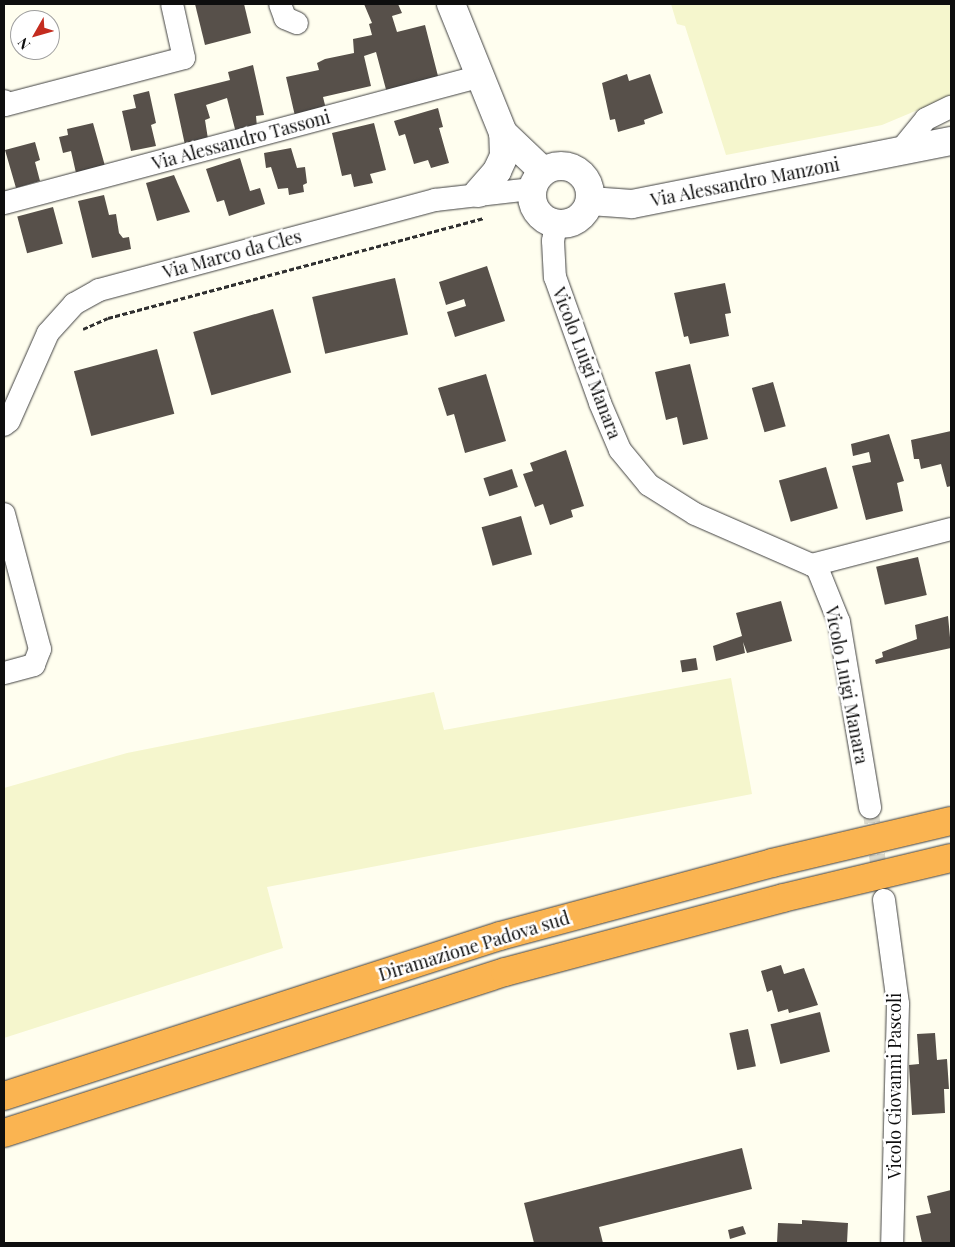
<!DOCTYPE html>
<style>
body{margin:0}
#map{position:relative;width:955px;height:1247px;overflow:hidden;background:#fffeef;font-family:"Playfair Display",serif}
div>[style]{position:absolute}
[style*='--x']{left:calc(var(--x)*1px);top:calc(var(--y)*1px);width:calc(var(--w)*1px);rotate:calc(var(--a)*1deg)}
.farmland>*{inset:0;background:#f5f6cd}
.building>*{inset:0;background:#57504a;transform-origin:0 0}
.pedestrian-tunnel>*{height:16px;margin-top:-8px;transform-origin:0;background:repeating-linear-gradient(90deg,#dbdacd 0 16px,transparent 0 24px)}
.path>*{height:3px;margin-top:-1.5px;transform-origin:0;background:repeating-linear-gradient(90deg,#303030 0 5px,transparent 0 7.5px)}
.roads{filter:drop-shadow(0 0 1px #414141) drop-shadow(0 0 1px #414141)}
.minor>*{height:22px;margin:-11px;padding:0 11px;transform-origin:11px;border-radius:11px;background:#fff}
.tertiary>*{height:28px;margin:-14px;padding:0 14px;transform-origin:14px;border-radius:14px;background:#fff}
.tertiary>.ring{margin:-14px;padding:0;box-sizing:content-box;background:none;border:28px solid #fff;border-radius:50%}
.motorway>*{height:28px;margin:-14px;padding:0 14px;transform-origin:14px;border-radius:14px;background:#fab451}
span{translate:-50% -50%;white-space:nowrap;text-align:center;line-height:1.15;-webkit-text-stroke:5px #fff;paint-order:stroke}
.street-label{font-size:18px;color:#0e0e0e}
.frame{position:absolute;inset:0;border:5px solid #0e0e0e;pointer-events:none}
.north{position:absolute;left:10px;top:10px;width:50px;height:50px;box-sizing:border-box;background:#fff;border:1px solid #9f9f9f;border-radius:50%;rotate:232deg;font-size:14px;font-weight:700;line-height:20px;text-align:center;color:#0e0e0e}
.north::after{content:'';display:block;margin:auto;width:18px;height:22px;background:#c42c1f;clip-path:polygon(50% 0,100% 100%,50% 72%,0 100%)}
</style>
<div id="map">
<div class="farmland">
<div style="clip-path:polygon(671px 4px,951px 4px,951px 96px,882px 125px,726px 155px,685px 26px,677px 24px)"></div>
<div style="clip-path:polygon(731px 678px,752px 794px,267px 887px,283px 948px,4px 1038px,4px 788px,127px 753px,434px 692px,444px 730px)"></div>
</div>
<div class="building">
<div style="clip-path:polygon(195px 4px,244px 4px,251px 33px,205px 45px)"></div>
<div style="clip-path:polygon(364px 4px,398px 4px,402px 13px,392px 16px,397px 32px,425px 25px,439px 80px,388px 97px,376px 52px,364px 56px,371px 86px,323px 97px,326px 109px,295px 116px,286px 77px,319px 70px,317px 63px,325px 59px,354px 53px,353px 39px,372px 35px,369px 24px,372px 23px)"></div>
<div style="clip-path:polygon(253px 65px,264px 115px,256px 116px,257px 127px,236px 133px,227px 98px,206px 105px,210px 118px,205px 120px,208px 139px,185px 145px,174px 94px,230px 80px,228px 72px)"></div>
<div style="clip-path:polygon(627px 74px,629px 81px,650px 74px,663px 113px,644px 120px,645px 124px,618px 132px,615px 119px,610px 120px,602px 83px)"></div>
<div style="clip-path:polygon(149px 91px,156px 123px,151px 125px,156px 146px,131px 151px,122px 111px,136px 108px,133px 95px)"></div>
<div style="clip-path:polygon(438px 108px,443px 127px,439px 128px,449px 163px,431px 168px,428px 160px,414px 164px,405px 134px,399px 136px,394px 121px)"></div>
<div style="clip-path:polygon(93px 123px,105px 166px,76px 173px,71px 151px,63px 153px,59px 137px,68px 135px,67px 129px)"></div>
<div style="clip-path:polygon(374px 123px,386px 170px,370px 174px,373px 183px,354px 187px,351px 174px,342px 176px,332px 133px)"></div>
<div style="clip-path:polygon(35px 142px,40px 160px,35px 162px,40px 181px,16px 188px,5px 150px)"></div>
<div style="clip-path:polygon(291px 148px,297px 168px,305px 167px,307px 183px,303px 185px,304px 192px,289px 195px,288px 188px,278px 189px,271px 167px,266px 168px,264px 153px)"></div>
<div style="clip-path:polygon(240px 158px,250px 191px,260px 188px,265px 204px,229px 216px,224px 200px,217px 202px,206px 169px)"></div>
<div style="clip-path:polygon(174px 175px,190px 212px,157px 221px,146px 183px)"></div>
<div style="clip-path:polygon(104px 195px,109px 215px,116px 214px,119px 233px,123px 238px,129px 237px,131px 249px,92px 258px,78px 201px)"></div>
<div style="left:53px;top:207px;width:38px;height:37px;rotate:75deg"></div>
<div style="clip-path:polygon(487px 266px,505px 321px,455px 337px,447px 312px,466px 306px,464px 299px,446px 305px,439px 282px)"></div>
<div style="left:395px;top:278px;width:58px;height:85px;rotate:77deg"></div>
<div style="clip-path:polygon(725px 283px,731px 313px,725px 314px,729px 336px,690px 344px,688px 336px,684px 337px,674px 293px)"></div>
<div style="left:273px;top:309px;width:66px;height:83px;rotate:74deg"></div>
<div style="left:157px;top:349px;width:67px;height:86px;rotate:75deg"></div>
<div style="clip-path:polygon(690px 364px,708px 439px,683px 445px,677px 417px,666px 420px,655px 372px)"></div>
<div style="clip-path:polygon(486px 374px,506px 441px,465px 453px,454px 414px,447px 416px,438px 388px)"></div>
<div style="left:773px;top:382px;width:46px;height:22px;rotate:74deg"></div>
<div style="clip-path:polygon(951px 431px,951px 486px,947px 487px,941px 464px,921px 469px,919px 459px,914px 459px,911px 440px)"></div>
<div style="clip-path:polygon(889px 434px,904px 481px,897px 483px,903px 511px,866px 520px,852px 466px,871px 462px,869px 452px,853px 456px,851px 444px)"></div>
<div style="clip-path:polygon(566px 450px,584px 506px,571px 510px,573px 517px,550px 525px,543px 504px,535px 507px,523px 474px,533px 471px,530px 463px)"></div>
<div style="left:826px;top:467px;width:43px;height:49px;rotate:74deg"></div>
<div style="left:512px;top:469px;width:19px;height:30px;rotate:72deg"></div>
<div style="left:521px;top:516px;width:40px;height:41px;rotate:74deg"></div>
<div style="left:918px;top:557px;width:39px;height:43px;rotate:77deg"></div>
<div style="clip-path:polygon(781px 601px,792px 641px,747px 653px,743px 642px,745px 653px,716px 661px,713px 646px,742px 636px,736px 613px)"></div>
<div style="clip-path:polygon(948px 616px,951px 648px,876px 664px,875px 660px,883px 657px,882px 652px,917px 639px,915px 625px)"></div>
<div style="left:696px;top:658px;width:12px;height:16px;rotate:81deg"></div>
<div style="clip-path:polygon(781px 965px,784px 974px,804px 968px,818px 1005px,789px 1013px,788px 1009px,778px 1012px,772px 990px,767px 992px,761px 971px)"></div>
<div style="left:820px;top:1012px;width:41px;height:51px;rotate:76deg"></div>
<div style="left:748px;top:1029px;width:38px;height:19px;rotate:78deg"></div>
<div style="clip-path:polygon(935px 1033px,937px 1060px,947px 1059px,949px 1089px,944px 1089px,945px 1113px,912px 1115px,909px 1065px,919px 1064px,917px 1034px)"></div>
<div style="clip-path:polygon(742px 1148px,752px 1189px,599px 1227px,603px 1243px,534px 1243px,524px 1203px)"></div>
<div style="clip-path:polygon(951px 1190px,951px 1243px,922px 1243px,916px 1216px,931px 1213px,927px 1196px)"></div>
<div style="clip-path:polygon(802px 1220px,848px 1223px,847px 1243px,777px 1243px,778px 1223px,802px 1224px)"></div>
<div style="clip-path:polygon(743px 1226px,746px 1234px,730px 1239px,728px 1230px)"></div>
</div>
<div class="pedestrian-tunnel">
<div style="--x:870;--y:807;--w:77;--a:81.8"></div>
</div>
<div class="path">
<div style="--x:83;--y:329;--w:27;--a:-24"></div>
<div style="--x:108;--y:318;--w:389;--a:-14.9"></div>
</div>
<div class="roads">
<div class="minor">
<div style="--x:280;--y:4;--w:15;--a:70"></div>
<div style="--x:285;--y:18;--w:13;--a:23"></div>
<div style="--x:4;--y:101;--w:4;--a:76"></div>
<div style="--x:5;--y:105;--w:185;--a:-14.7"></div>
<div style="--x:184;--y:58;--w:55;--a:-102.5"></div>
<div style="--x:900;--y:151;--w:41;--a:-50.9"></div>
<div style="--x:926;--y:119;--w:28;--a:-26"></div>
<div style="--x:4;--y:203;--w:491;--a:-14.9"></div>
<div style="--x:556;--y:224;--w:17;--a:100"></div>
<div style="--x:553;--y:241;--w:36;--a:87"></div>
<div style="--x:555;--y:277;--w:134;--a:70.3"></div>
<div style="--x:600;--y:403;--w:51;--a:66.9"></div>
<div style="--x:620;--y:450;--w:45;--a:50.4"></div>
<div style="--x:649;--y:485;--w:54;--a:32.2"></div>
<div style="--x:695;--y:514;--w:128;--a:23.6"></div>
<div style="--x:812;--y:565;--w:144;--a:-14.5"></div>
<div style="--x:4;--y:425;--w:6;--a:-39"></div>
<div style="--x:9;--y:421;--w:96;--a:-66.1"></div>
<div style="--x:48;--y:333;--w:39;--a:-48"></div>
<div style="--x:74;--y:304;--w:29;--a:-29"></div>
<div style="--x:99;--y:290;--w:348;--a:-15"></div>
<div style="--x:435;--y:200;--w:98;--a:-6.5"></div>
<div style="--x:4;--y:514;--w:140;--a:75.1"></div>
<div style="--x:40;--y:649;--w:17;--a:111"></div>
<div style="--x:34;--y:665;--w:31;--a:165"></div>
<div style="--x:816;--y:565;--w:61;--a:68"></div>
<div style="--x:839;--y:622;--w:188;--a:80.5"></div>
<div style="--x:884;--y:900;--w:105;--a:82.3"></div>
<div style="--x:898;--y:1004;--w:239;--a:91.4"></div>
</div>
<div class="tertiary">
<div style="--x:451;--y:4;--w:139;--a:68"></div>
<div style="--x:503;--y:133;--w:55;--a:43.5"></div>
<div class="ring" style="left:532px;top:166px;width:30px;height:30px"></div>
<div style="--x:478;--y:193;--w:29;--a:-49"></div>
<div style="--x:497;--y:171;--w:17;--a:-65"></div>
<div style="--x:504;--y:156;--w:23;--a:-92"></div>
<div style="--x:590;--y:201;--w:42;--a:4.1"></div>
<div style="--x:632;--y:204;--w:325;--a:-11.2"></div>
</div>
<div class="motorway">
<div style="--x:4;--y:1096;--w:521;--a:-17.88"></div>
<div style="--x:500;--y:936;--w:282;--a:-15"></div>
<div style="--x:772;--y:863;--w:184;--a:-13.2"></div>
<div style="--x:4;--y:1133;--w:526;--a:-17.82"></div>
<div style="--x:505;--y:972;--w:288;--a:-14.9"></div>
<div style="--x:783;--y:898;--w:173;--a:-13.4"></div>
</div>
</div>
<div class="street-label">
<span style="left:241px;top:140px;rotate:-15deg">Via Alessandro Tassoni</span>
<span style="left:745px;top:182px;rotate:-11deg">Via Alessandro Manzoni</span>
<span style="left:232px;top:254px;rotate:-15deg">Via Marco da Cles</span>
<span style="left:587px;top:363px;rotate:69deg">Vicolo Luigi Manara</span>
<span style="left:847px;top:685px;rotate:79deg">Vicolo Luigi Manara</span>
<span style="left:474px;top:946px;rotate:-17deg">Diramazione Padova sud</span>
<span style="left:894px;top:1086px;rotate:-90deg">Vicolo Giovanni Pascoli</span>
</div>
<div class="frame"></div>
<div class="north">N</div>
</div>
